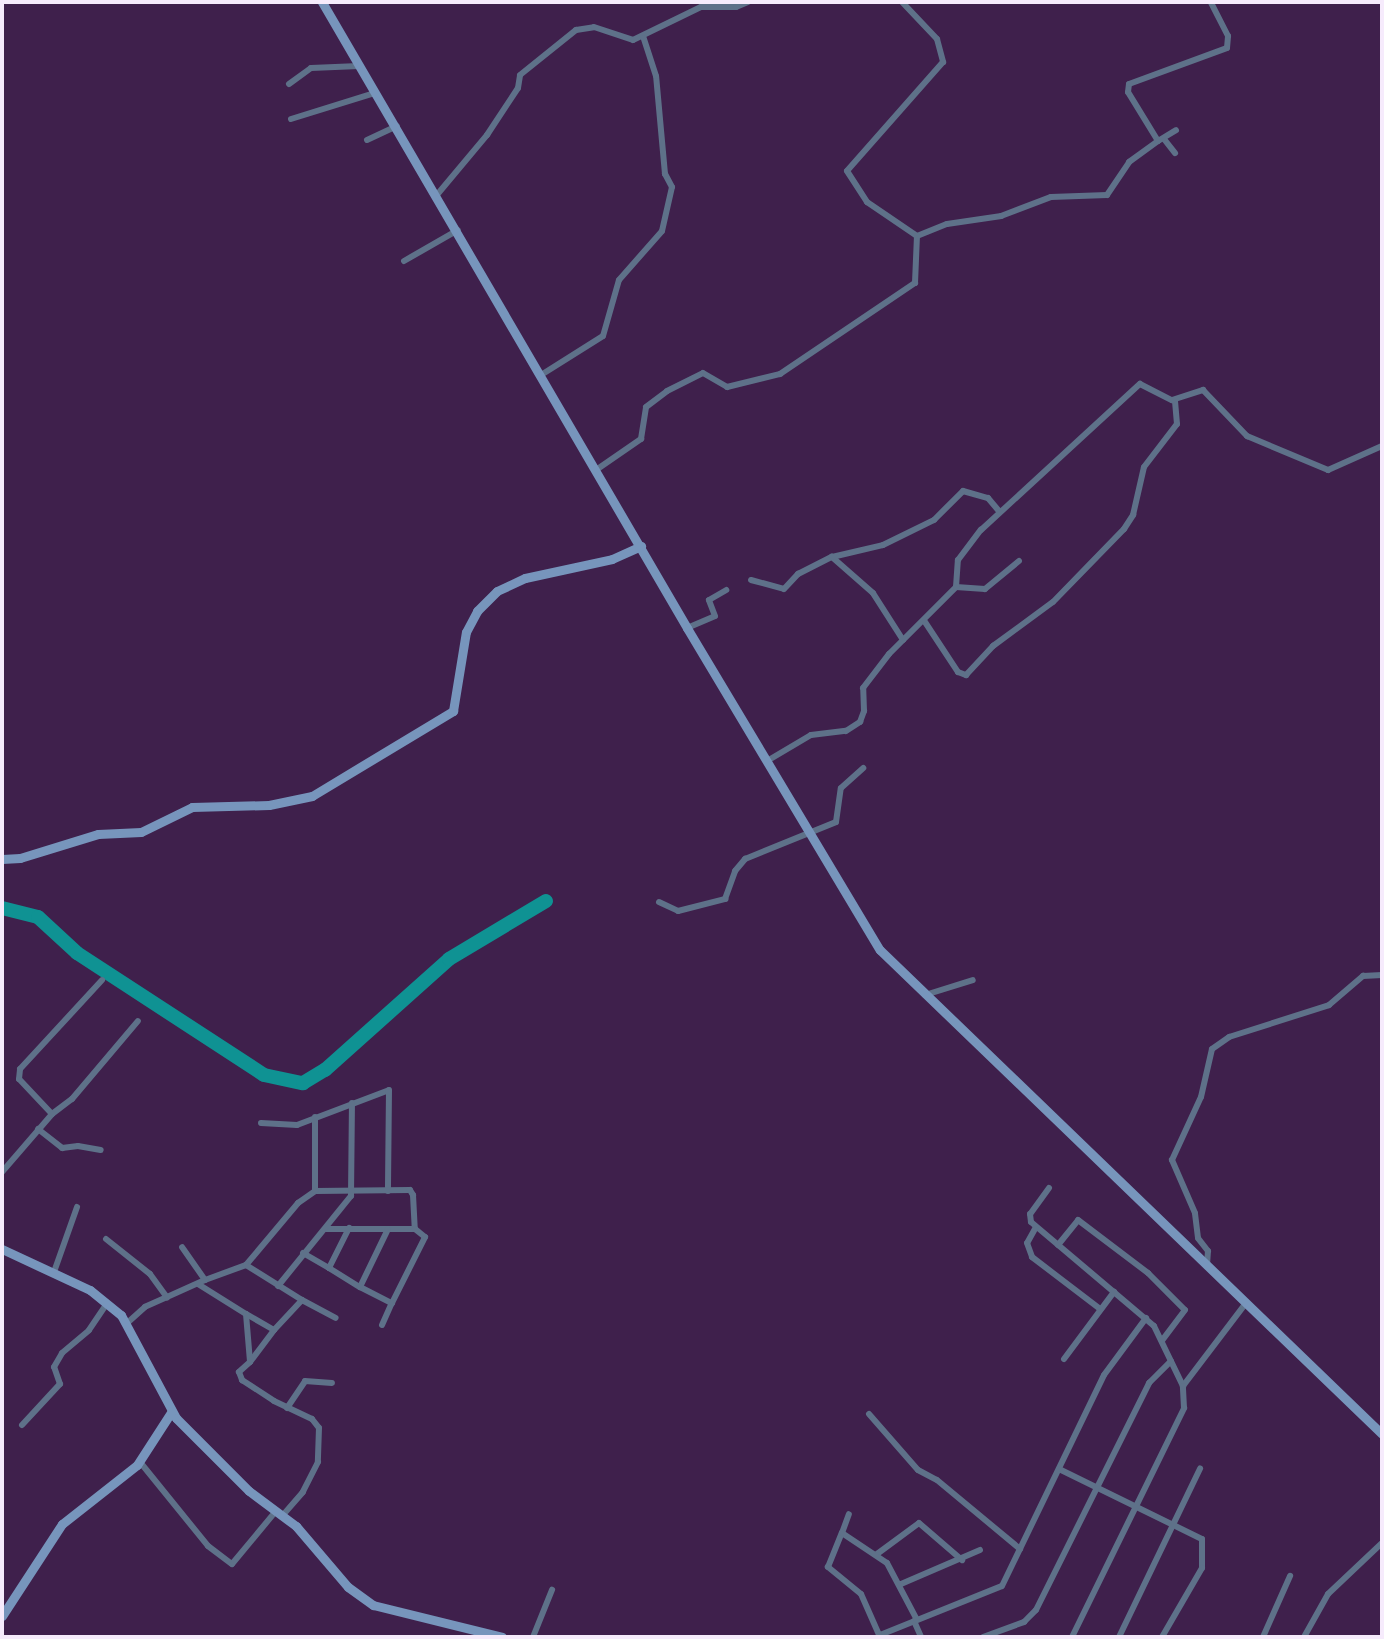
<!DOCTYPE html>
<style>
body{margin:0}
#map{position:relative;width:1384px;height:1639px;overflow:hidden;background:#3f204c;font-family:Mulish,sans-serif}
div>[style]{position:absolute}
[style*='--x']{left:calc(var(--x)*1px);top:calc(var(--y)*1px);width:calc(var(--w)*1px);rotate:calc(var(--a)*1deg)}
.river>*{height:14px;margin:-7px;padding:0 7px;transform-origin:7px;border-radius:7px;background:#0f9293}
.street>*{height:6px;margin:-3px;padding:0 3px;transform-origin:3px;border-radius:3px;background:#5e7189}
.secondary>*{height:9px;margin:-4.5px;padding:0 4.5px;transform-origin:4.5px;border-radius:4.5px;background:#7795bc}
span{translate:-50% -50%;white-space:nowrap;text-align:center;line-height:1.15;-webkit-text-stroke:7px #1f1124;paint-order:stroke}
.frame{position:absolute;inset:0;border:4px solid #f6ebfc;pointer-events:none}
</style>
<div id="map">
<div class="river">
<div style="--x:2;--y:908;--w:37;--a:14"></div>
<div style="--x:38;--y:917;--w:53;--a:42.7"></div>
<div style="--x:77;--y:953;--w:223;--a:33.1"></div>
<div style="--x:264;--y:1075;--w:40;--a:12"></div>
<div style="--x:303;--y:1083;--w:26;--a:-31"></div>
<div style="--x:325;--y:1070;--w:166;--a:-41.8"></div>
<div style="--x:449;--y:959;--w:113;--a:-30.9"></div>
</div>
<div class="street">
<div style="--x:902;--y:2;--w:51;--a:46.6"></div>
<div style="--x:937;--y:39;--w:24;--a:75"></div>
<div style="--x:943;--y:62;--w:145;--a:131.4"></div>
<div style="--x:847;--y:171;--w:37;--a:57"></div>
<div style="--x:867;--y:202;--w:60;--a:34.2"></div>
<div style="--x:917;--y:236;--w:32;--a:-22"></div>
<div style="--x:947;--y:224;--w:55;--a:-8.4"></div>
<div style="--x:1001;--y:216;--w:53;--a:-20.8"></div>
<div style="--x:1051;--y:197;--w:56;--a:-2"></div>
<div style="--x:1107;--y:195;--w:40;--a:-56"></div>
<div style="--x:1129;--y:162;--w:36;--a:-36"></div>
<div style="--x:1158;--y:141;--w:57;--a:-121.5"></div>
<div style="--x:1128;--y:92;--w:8;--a:-83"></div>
<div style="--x:1129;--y:84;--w:104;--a:-20.2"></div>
<div style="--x:1227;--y:48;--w:12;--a:-85"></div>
<div style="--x:1228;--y:36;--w:38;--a:-117"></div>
<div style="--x:289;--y:84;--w:27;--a:-36"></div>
<div style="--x:311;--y:68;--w:48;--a:-2.4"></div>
<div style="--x:291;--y:119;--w:88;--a:-17.2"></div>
<div style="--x:1164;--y:139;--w:18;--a:52"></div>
<div style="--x:367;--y:140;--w:33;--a:-25"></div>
<div style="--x:1158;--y:141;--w:21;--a:-31"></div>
<div style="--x:436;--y:196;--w:80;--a:-50.1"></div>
<div style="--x:487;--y:135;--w:56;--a:-56.6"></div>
<div style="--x:518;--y:88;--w:13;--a:-81"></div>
<div style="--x:520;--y:75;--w:72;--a:-38.8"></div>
<div style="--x:576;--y:30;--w:18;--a:-9"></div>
<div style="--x:594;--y:27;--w:41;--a:18.4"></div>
<div style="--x:633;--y:40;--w:76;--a:-25.9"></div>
<div style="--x:701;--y:7;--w:35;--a:0"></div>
<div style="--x:736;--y:7;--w:13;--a:-23"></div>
<div style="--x:404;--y:261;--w:62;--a:-29.9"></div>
<div style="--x:541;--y:375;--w:73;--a:-32.2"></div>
<div style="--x:603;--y:336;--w:58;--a:-74.1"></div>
<div style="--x:619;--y:280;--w:65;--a:-48.7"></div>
<div style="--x:662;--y:231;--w:45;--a:-77.2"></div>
<div style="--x:672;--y:187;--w:15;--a:-118"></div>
<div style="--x:665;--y:174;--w:98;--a:-95.2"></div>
<div style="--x:656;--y:76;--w:40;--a:-108"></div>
<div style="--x:596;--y:470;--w:55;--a:-34.6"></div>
<div style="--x:641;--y:439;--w:32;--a:-81"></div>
<div style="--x:646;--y:407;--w:26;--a:-37"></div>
<div style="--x:667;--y:391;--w:40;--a:-26.6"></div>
<div style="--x:703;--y:373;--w:28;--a:30"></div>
<div style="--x:727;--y:387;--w:55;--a:-13.8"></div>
<div style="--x:780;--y:374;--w:163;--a:-34"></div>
<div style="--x:915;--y:283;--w:47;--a:-87.6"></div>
<div style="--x:751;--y:580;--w:34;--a:15"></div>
<div style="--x:784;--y:589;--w:21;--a:-47"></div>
<div style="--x:798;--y:574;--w:38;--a:-27"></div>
<div style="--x:956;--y:587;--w:29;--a:4"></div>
<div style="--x:985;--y:589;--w:44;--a:-39.5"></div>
<div style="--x:925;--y:622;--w:60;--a:56.6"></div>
<div style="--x:958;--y:672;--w:9;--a:21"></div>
<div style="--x:966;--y:675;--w:40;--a:-47"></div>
<div style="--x:993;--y:646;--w:74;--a:-36.3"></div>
<div style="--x:1053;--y:602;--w:102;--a:-45.8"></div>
<div style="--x:1124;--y:529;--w:17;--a:-57"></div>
<div style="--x:1133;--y:515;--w:49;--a:-77.1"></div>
<div style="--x:1144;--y:467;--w:54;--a:-52.5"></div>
<div style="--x:1177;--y:424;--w:24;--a:-95"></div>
<div style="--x:687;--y:628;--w:30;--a:-23"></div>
<div style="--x:715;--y:616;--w:17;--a:-111"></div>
<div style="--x:709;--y:600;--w:20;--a:-30"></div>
<div style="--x:903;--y:640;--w:56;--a:-122.6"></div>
<div style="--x:873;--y:593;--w:55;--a:-138.7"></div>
<div style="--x:832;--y:557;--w:52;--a:-13.2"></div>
<div style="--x:883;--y:545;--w:57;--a:-26.1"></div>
<div style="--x:934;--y:520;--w:41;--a:-45"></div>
<div style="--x:963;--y:491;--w:26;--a:16"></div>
<div style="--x:988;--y:498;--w:16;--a:50"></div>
<div style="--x:767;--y:761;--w:51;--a:-30.6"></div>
<div style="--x:811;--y:735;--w:35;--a:-7"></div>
<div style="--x:846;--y:731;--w:17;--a:-33"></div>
<div style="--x:860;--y:722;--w:12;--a:-70"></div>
<div style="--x:864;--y:711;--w:23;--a:-92"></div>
<div style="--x:863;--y:688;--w:43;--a:-52.6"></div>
<div style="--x:889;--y:654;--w:95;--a:-45"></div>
<div style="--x:956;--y:587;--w:27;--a:-86"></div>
<div style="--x:958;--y:560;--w:38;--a:-53"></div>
<div style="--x:981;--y:530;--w:216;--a:-42.6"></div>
<div style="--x:1140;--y:384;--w:36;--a:27"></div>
<div style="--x:1172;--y:400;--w:33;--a:-18"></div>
<div style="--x:1203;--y:390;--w:64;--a:46.3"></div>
<div style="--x:1247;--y:436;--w:88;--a:22.8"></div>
<div style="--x:1328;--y:470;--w:59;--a:-24"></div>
<div style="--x:659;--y:902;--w:21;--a:25"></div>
<div style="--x:678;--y:911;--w:49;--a:-14.3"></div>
<div style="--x:725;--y:899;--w:30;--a:-70"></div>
<div style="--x:735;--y:871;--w:16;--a:-50"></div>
<div style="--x:745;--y:859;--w:98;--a:-22.1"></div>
<div style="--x:836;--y:822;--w:34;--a:-82"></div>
<div style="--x:841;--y:788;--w:30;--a:-42"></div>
<div style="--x:925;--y:995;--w:50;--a:-17.4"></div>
<div style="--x:52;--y:1114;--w:25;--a:-37"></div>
<div style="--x:72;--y:1099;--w:102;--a:-49.8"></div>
<div style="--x:261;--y:1123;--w:36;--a:3"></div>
<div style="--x:297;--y:1125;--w:98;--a:-20.8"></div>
<div style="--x:389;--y:1090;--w:101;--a:90.6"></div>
<div style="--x:38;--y:1129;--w:31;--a:38"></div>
<div style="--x:62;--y:1148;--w:16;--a:-7"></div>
<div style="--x:78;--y:1146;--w:23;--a:10"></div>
<div style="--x:2;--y:1172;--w:77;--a:-49.2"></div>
<div style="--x:52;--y:1114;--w:48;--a:-133.3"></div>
<div style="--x:19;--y:1079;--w:10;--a:-84"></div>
<div style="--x:20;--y:1069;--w:121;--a:-47.3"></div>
<div style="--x:1049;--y:1188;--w:32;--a:126"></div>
<div style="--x:1030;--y:1214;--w:8;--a:83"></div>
<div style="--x:1031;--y:1222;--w:161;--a:40.2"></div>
<div style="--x:1154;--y:1326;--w:67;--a:64.2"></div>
<div style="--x:1183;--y:1386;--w:104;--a:-52.8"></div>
<div style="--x:315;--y:1191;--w:95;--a:-0.6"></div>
<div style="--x:410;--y:1190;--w:6;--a:59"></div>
<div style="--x:413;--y:1195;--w:34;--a:87"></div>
<div style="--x:415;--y:1229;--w:89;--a:180"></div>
<div style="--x:1036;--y:1227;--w:18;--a:119"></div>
<div style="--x:1027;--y:1243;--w:15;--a:70"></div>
<div style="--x:1032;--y:1257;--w:86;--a:37.4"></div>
<div style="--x:106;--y:1239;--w:56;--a:38.5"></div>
<div style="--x:150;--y:1274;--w:29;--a:54"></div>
<div style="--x:167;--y:1297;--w:24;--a:156"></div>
<div style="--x:145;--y:1307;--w:24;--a:138"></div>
<div style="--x:1058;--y:1245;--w:32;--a:-51"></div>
<div style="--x:1078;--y:1220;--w:88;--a:37.1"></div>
<div style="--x:1148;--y:1273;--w:52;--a:45"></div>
<div style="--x:1185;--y:1310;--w:38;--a:127"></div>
<div style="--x:303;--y:1253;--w:30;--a:30"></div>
<div style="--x:329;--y:1268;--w:45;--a:-63.4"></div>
<div style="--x:246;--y:1265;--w:81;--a:-50"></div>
<div style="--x:298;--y:1203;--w:21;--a:-35"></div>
<div style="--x:315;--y:1191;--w:74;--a:-90"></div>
<div style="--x:1207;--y:1265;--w:14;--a:-86"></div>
<div style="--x:1208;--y:1251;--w:16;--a:-128"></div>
<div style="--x:1198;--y:1238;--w:25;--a:-97"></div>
<div style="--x:1195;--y:1213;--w:58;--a:-113.5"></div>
<div style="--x:1172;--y:1160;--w:69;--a:-65.3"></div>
<div style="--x:1201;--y:1097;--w:49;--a:-77.1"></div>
<div style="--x:1212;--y:1049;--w:21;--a:-35"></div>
<div style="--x:1229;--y:1037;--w:105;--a:-17.7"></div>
<div style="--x:1329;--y:1005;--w:45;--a:-40.5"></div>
<div style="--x:1363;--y:976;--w:19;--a:-3"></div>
<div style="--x:329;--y:1268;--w:36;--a:32"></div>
<div style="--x:360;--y:1287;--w:64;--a:-64.2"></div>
<div style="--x:54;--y:1272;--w:69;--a:-70.5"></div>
<div style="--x:205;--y:1280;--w:44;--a:-20.1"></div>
<div style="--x:246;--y:1265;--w:66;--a:32"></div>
<div style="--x:302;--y:1300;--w:41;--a:133"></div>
<div style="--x:274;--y:1330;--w:32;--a:-150"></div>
<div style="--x:198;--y:1284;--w:57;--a:32"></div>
<div style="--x:246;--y:1314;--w:48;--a:85.2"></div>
<div style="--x:250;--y:1362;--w:15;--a:138"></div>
<div style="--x:239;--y:1372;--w:9;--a:69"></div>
<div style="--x:242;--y:1380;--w:38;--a:33"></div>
<div style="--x:274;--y:1401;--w:42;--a:25.3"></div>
<div style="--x:312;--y:1419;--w:11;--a:52"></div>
<div style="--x:319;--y:1428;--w:34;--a:92"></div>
<div style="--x:318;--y:1462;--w:34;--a:117"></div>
<div style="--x:303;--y:1492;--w:32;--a:131"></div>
<div style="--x:278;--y:1286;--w:116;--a:-51"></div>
<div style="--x:351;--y:1196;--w:93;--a:-89.4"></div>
<div style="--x:360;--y:1287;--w:36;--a:27"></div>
<div style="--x:392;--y:1303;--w:74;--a:-63.4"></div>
<div style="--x:425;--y:1237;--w:13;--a:-141"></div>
<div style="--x:167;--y:1297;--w:42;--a:-24.1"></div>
<div style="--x:205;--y:1280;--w:40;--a:-124.9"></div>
<div style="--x:302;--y:1300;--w:38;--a:28"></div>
<div style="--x:382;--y:1325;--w:24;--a:-66"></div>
<div style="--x:1064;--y:1359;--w:84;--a:-53.3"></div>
<div style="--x:250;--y:1362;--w:40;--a:-53"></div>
<div style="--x:287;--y:1408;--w:32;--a:-56"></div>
<div style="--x:305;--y:1381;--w:27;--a:4"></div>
<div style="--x:869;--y:1414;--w:74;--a:48.8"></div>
<div style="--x:918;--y:1470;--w:21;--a:28"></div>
<div style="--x:937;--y:1480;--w:108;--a:39.7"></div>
<div style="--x:22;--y:1425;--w:56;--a:-47.2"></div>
<div style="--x:60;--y:1384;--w:18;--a:-109"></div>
<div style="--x:54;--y:1367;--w:16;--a:-60"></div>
<div style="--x:62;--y:1353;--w:35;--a:-40"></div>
<div style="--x:89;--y:1330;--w:32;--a:-56"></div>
<div style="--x:140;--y:1462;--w:108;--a:51"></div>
<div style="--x:208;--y:1546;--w:30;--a:37"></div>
<div style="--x:232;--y:1564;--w:69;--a:-50.3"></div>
<div style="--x:1059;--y:1469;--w:159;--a:26.1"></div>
<div style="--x:1202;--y:1539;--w:29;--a:90"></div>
<div style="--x:1202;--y:1568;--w:80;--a:120.1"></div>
<div style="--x:842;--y:1533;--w:20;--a:-70"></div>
<div style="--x:877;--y:1554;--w:52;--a:-36.4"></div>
<div style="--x:919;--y:1523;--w:57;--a:40.7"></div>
<div style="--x:901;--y:1584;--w:86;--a:-23.3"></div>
<div style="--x:914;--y:1621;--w:17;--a:66"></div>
<div style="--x:880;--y:1635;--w:131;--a:-21.9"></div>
<div style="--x:1002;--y:1586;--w:234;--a:-64.2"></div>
<div style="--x:1104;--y:1375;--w:71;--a:-53.6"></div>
<div style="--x:533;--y:1637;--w:51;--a:-68"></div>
<div style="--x:880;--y:1637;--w:47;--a:-113.8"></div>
<div style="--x:861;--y:1594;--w:43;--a:-140.7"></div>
<div style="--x:828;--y:1567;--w:37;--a:-68"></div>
<div style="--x:842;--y:1533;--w:54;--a:33.7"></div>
<div style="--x:887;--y:1563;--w:64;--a:62.2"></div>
<div style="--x:983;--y:1637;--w:44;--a:-20.1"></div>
<div style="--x:1024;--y:1622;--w:17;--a:-45"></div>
<div style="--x:1036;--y:1610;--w:254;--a:-63.5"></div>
<div style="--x:1149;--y:1383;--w:31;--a:-45"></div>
<div style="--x:1072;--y:1637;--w:255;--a:-63.9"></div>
<div style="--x:1184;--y:1408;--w:22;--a:-93"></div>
<div style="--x:1119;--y:1637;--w:187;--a:-64.3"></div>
<div style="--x:1263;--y:1637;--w:67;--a:-66.1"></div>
<div style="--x:1304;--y:1637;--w:49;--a:-60.8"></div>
<div style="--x:1328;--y:1594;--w:74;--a:-43.4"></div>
</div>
<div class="secondary">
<div style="--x:322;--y:2;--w:725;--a:59.75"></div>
<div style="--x:687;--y:628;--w:375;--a:59.1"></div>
<div style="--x:880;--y:950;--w:697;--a:43.95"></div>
<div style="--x:2;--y:859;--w:18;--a:-3"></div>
<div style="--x:20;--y:858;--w:82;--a:-17.1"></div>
<div style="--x:98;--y:834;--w:43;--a:-2.7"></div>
<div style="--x:141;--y:832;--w:57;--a:-26.1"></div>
<div style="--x:192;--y:807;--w:77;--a:-1.5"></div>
<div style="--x:269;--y:805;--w:44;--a:-11.8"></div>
<div style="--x:312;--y:796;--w:165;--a:-31.1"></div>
<div style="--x:453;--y:711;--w:80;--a:-80.7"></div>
<div style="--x:466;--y:632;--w:24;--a:-62"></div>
<div style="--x:477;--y:611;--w:28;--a:-45"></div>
<div style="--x:497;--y:591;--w:31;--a:-25"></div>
<div style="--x:525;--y:578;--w:89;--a:-12.3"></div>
<div style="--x:612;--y:559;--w:32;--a:-24"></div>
<div style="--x:2;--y:1249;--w:97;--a:25"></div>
<div style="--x:90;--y:1290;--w:40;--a:39"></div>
<div style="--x:121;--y:1315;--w:117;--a:61.9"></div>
<div style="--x:176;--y:1418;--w:103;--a:45"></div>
<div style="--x:249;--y:1491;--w:59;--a:36.7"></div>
<div style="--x:296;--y:1526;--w:80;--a:49.6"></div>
<div style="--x:348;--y:1587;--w:31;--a:36"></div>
<div style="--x:373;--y:1605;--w:133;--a:13.9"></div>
<div style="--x:2;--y:1616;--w:110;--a:-56.9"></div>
<div style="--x:62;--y:1524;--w:95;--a:-38.2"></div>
<div style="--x:137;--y:1465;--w:64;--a:-57.1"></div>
</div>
<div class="frame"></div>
</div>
